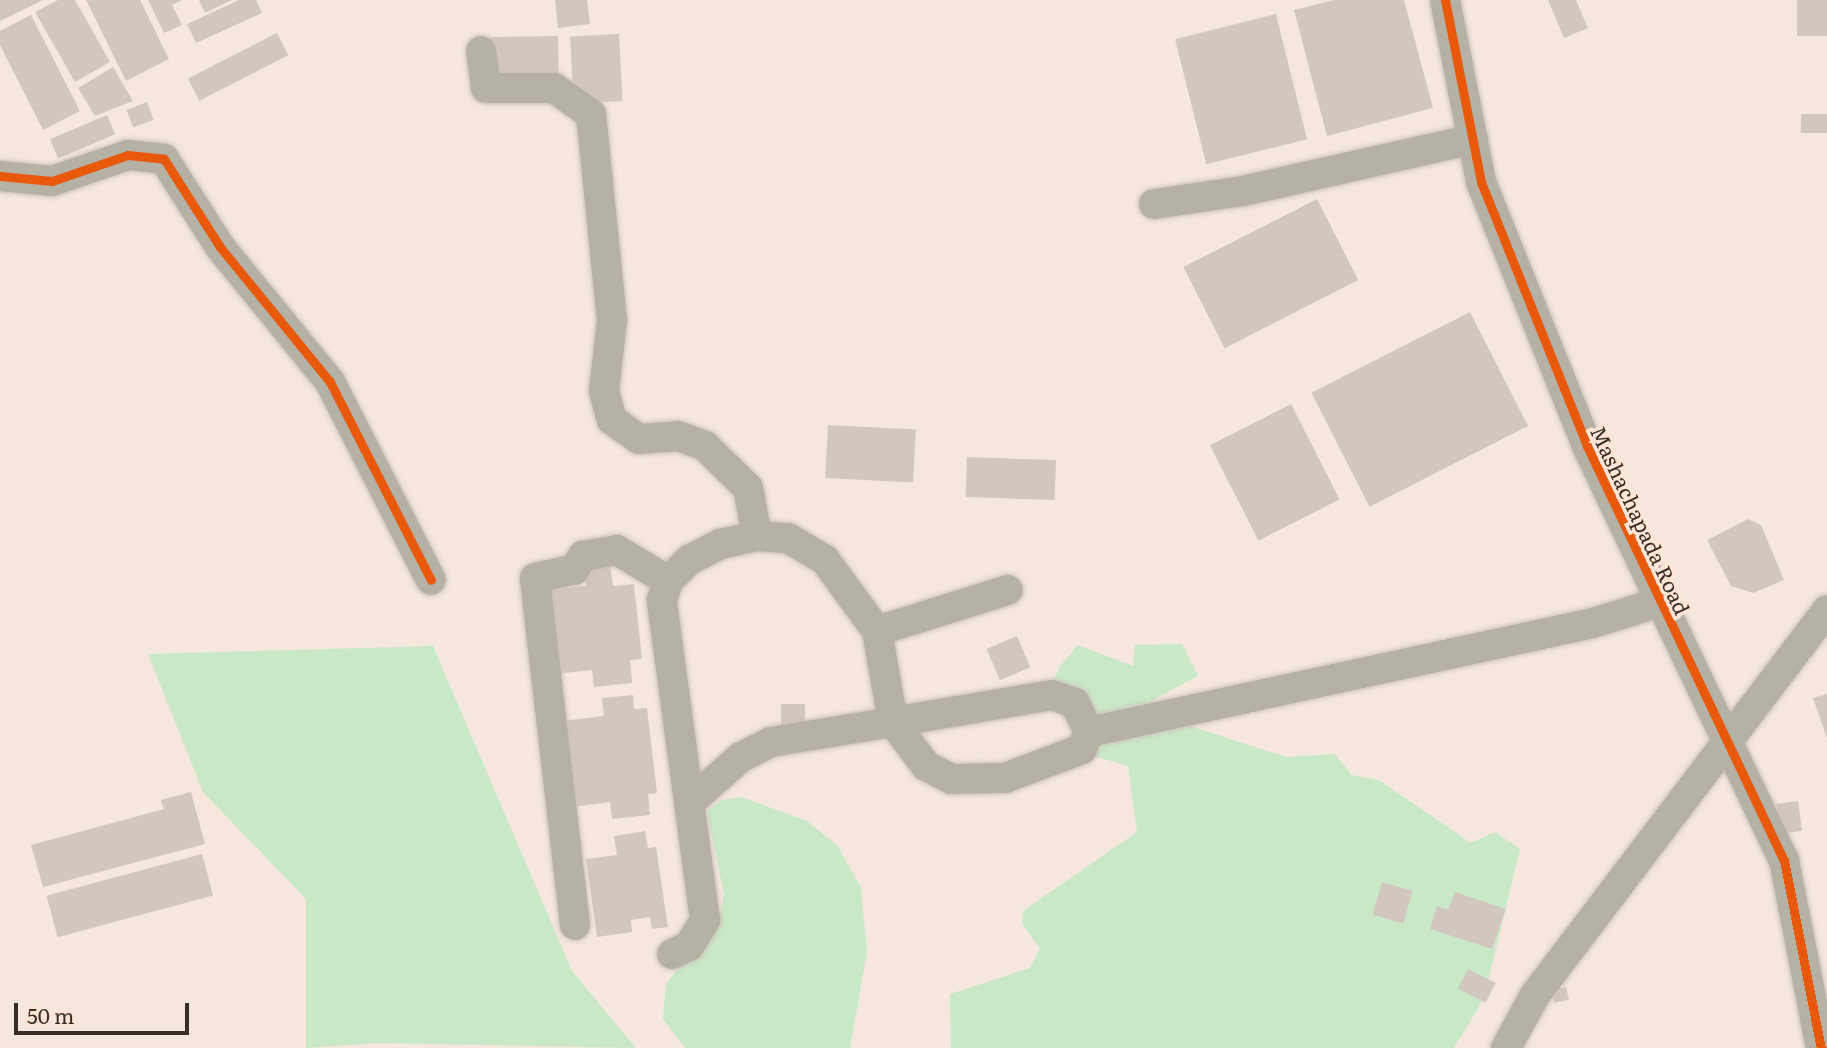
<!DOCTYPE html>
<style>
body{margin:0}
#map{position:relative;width:1827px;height:1048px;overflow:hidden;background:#f5e7de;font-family:Literata,serif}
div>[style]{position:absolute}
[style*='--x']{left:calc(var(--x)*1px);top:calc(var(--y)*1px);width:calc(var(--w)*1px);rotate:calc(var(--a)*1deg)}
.green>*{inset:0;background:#c8e8c6}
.building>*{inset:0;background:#d2c7be;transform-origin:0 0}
.roads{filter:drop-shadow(0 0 2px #cec3bb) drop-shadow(0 0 2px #cec3bb)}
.minor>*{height:30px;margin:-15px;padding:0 15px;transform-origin:15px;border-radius:15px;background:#b5b1a5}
.cycleway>*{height:9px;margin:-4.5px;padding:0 4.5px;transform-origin:4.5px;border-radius:4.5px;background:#e8590c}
span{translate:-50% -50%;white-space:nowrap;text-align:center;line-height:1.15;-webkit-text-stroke:7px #fee5d5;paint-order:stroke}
.street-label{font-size:21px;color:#392e26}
.scale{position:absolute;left:14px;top:1003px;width:175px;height:32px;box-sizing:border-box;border:4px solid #392e26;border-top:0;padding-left:9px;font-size:21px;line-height:24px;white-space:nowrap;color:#392e26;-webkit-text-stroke:5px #fee5d5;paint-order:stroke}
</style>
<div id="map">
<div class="green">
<div style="clip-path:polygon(1182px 644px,1198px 676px,1153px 700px,1172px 720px,1286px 757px,1335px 754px,1352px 775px,1379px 780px,1471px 843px,1495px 832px,1520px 849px,1484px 998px,1454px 1048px,951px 1048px,950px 994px,1030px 968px,1040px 949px,1022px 923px,1023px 911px,1137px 832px,1128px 766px,1080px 752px,1076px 709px,1045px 696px,1061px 665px,1078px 645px,1133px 666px,1135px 645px)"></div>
<div style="clip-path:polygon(433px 646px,572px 971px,636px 1048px,377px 1043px,306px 1048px,306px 899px,203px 792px,148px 654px)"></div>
<div style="clip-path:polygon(742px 797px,807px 821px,837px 845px,861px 888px,867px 952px,850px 1048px,685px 1048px,663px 1019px,666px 984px,721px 911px,724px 894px,707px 812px,721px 800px)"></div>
</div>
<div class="building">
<div style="clip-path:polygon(0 0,43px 0,0 21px)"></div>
<div style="clip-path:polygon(58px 0,75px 0,110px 62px,75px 82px,35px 12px)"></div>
<div style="clip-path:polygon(86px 0,140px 0,169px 59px,126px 81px)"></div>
<div style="clip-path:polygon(148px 0,182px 0,172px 5px,182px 25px,164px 33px)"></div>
<div style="clip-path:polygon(199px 0,232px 0,205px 13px)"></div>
<div style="clip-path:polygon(239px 0,256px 0,262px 13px,196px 43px,187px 24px)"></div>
<div style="clip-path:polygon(555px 0,587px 0,590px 24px,558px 28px)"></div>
<div style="clip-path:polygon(1334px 0,1404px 0,1433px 108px,1327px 136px,1294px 10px)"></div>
<div style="clip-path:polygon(1548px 0,1576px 0,1588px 28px,1564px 38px)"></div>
<div style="left:1797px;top:0;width:30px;height:36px"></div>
<div style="left:1276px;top:14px;width:129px;height:104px;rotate:76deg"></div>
<div style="clip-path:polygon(31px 15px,80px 111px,43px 130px,0 45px,0 31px)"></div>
<div style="left:277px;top:33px;width:25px;height:100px;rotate:63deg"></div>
<div style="left:619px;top:34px;width:67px;height:49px;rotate:87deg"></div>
<div style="left:558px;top:36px;width:43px;height:69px;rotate:89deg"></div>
<div style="clip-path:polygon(113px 67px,133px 101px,95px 116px,78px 88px)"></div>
<div style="left:147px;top:102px;width:19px;height:22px;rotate:69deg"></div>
<div style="left:1827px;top:114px;width:19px;height:26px;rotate:90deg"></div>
<div style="left:107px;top:115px;width:21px;height:62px;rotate:67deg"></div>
<div style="left:1317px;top:199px;width:91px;height:150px;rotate:63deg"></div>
<div style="left:1470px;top:312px;width:128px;height:178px;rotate:63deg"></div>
<div style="left:1291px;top:404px;width:107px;height:91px;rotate:63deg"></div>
<div style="left:828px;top:425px;width:88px;height:53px;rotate:3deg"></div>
<div style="left:967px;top:457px;width:89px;height:40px;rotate:2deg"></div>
<div style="clip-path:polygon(1748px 519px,1761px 525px,1784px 580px,1753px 593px,1731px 586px,1707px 540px)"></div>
<div style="clip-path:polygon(610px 564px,613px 586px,634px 584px,642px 659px,630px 660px,632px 683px,594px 687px,592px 670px,555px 674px,545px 590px,586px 586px,584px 567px)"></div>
<div style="left:1017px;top:636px;width:34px;height:33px;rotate:67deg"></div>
<div style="clip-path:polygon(1827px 694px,1827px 738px,1813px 698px)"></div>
<div style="clip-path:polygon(633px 695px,634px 709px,647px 708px,657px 793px,648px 794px,650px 815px,612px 819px,610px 802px,572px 807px,562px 721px,604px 716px,602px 698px)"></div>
<div style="left:781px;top:704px;width:24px;height:24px"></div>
<div style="clip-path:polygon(191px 792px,205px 844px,43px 887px,31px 845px,164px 809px,161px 800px)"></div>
<div style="left:1798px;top:801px;width:30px;height:22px;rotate:82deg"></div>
<div style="clip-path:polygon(645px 831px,648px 848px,656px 847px,668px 927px,652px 929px,650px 917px,631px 920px,632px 932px,597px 937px,586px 859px,617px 855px,614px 836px)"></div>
<div style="left:202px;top:854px;width:43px;height:161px;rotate:75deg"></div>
<div style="left:1382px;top:882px;width:32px;height:34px;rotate:16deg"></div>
<div style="clip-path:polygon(1455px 892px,1506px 909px,1492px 949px,1430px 929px,1437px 906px,1448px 910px)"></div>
<div style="left:1468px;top:969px;width:31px;height:22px;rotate:27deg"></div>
<div style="left:1566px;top:987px;width:13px;height:15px;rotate:77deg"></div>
</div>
<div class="roads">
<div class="minor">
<div style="--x:1445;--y:0;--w:186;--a:78.8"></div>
<div style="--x:1481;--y:182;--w:284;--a:68.1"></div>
<div style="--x:1587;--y:446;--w:458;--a:64.6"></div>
<div style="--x:1784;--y:860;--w:192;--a:78.9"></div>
<div style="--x:481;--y:51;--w:37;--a:82"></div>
<div style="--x:486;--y:88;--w:68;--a:0"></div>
<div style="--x:554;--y:88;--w:45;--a:35.1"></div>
<div style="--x:591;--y:114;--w:207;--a:84.2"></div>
<div style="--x:612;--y:320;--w:71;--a:96.4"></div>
<div style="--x:604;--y:391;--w:30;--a:75"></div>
<div style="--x:612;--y:420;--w:33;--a:35"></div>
<div style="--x:639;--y:439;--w:39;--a:-4"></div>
<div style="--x:678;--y:436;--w:29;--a:20"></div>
<div style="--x:705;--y:446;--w:60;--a:44.3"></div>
<div style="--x:748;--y:488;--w:49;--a:79.4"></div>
<div style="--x:0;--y:176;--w:52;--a:5.5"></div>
<div style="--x:52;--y:181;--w:80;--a:-18.9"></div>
<div style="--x:128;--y:155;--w:36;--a:6"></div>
<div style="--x:164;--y:159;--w:104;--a:57.5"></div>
<div style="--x:220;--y:247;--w:174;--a:50.8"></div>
<div style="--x:330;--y:382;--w:222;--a:63"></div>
<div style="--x:1154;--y:204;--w:90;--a:-8.3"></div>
<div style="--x:1243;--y:191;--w:236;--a:-12.7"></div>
<div style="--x:877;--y:631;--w:137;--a:-17.4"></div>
<div style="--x:1089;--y:732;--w:516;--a:-12.2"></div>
<div style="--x:1593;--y:623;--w:67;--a:-17.4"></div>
<div style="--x:575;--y:925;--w:349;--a:-96.6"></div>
<div style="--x:535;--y:578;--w:40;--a:-12"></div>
<div style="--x:574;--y:570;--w:17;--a:-57"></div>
<div style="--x:583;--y:556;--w:35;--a:-10"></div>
<div style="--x:617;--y:550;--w:60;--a:31.3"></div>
<div style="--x:672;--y:954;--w:19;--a:-25"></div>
<div style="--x:689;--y:946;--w:31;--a:-58"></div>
<div style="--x:705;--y:920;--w:323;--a:-97.7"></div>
<div style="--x:662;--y:600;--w:20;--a:-72"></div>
<div style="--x:668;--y:581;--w:30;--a:-45"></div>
<div style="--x:689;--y:560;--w:35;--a:-27"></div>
<div style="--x:720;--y:544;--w:38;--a:-12"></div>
<div style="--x:757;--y:536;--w:31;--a:4"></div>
<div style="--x:788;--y:538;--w:43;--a:30.7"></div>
<div style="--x:825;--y:560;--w:88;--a:53.8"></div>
<div style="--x:877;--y:631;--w:92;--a:80"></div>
<div style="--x:893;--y:722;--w:55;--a:53.1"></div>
<div style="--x:926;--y:766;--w:28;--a:27"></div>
<div style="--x:951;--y:779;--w:54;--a:-1.1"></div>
<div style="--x:1005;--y:778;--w:82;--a:-20.6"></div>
<div style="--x:1082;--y:749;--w:18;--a:-68"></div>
<div style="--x:1089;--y:732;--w:32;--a:-116"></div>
<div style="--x:1075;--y:703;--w:24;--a:-161"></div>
<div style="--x:1052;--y:695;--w:161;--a:170.4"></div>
<div style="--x:893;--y:722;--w:124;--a:170.7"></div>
<div style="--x:771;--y:742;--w:34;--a:153"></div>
<div style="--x:741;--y:757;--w:69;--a:138.5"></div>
<div style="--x:1506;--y:1048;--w:60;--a:-61.3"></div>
<div style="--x:1535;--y:995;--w:483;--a:-52.8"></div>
</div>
</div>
<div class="cycleway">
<div style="--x:1445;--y:0;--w:186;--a:78.8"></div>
<div style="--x:1481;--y:182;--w:284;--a:68.1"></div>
<div style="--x:1587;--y:446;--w:458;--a:64.6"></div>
<div style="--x:1784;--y:860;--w:192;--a:78.9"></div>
<div style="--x:0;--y:176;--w:52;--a:5.5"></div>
<div style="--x:52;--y:181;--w:80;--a:-18.9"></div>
<div style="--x:128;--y:155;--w:36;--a:6"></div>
<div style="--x:164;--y:159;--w:104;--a:57.5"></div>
<div style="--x:220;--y:247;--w:174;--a:50.8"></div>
<div style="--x:330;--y:382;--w:222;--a:63"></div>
</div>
<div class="street-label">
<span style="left:1641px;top:520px;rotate:65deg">Mashachapada Road</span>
</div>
<div class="scale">50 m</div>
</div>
